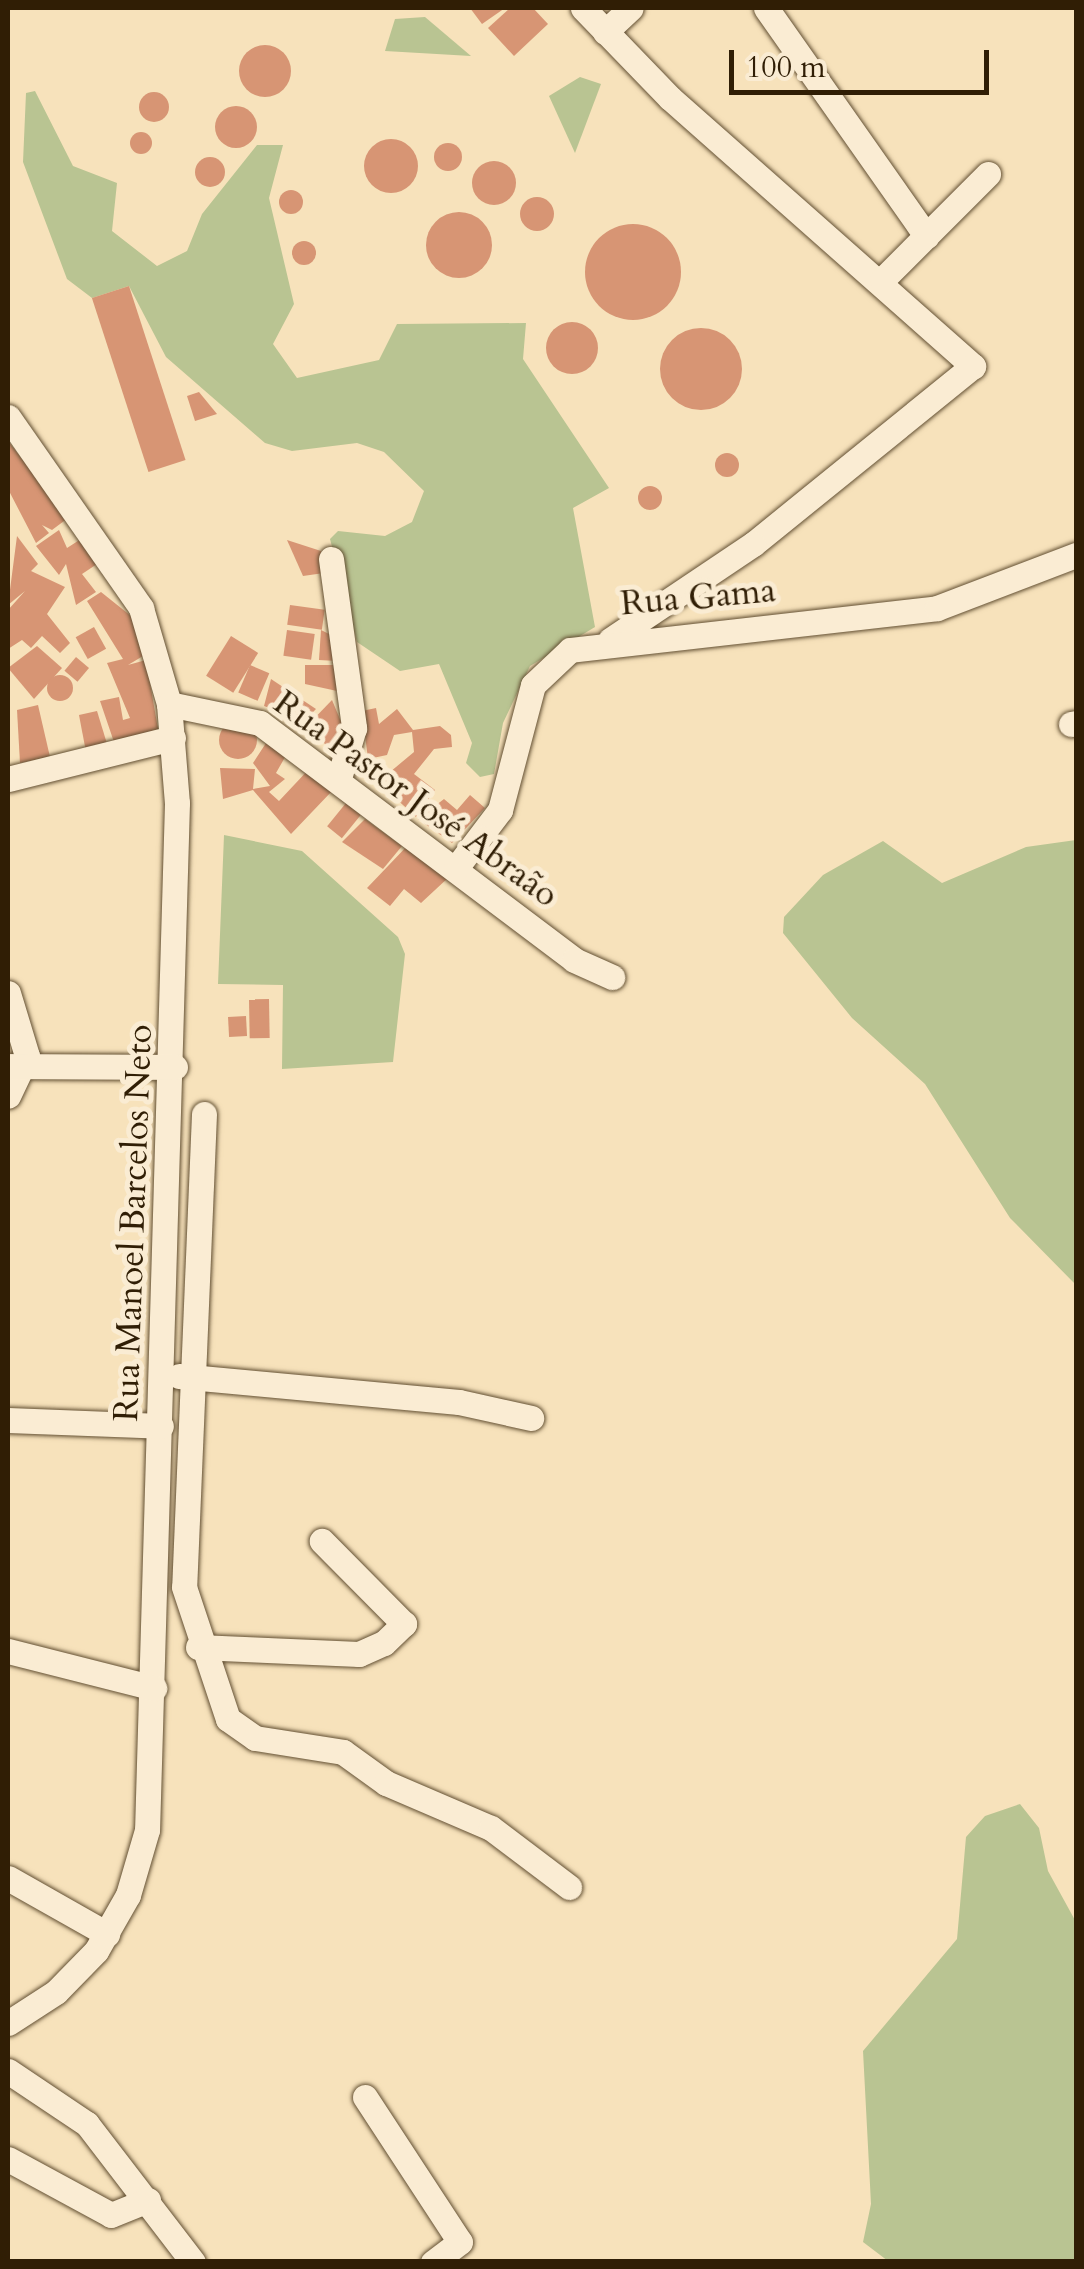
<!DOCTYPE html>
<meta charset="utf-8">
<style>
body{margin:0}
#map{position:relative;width:1084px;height:2269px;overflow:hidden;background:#f7e2bb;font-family:Cardo,serif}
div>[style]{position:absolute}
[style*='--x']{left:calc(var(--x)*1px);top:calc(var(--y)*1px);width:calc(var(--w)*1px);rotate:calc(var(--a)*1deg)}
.green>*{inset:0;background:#b9c492}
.building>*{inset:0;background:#d79574;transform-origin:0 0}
.round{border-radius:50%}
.roads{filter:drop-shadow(0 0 2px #624f32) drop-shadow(0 0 2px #624f32)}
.minor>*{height:25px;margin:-12.5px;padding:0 12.5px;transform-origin:12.5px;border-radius:12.5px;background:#faecd3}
span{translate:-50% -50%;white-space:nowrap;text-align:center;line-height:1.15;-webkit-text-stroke:10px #faecd3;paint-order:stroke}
.street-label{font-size:35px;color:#301e05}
.frame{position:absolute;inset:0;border:10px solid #301e05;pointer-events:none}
.scale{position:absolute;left:729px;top:50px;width:260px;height:45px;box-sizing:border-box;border:5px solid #301e05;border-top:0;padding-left:12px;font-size:30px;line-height:35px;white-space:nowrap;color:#301e05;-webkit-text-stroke:8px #faecd3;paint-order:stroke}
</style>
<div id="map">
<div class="green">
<div style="clip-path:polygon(425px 17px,471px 56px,385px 51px,395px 19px)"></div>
<div style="clip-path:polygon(580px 77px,601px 84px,575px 153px,549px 96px)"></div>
<div style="clip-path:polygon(35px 91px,73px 166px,117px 183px,112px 231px,157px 266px,187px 251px,202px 214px,257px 145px,283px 145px,269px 198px,294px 304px,273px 344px,297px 378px,379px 360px,397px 324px,526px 323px,523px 359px,609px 488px,573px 508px,595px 627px,530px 666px,503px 723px,494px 774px,480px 777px,466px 763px,472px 743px,439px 664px,400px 671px,357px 642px,330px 539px,338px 531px,385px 536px,412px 522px,424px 491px,384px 452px,357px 443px,292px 451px,265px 443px,166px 357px,129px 286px,92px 298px,67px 279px,23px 162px,26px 93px)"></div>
<div style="clip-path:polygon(224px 835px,302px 851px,398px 937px,405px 954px,393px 1062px,282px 1069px,283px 985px,218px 984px)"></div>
<div style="clip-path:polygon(1076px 840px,1076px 1285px,1010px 1218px,925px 1084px,852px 1018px,783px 933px,784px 917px,823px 875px,883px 841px,942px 883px,1026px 847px)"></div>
<div style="clip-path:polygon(1020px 1804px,1039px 1828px,1048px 1871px,1076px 1922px,1076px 2261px,888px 2261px,863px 2242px,871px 2204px,863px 2051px,957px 1939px,966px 1837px,985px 1816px)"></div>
</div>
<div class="building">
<div style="clip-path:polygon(470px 8px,505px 8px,482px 24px)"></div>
<div style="clip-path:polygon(510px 8px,533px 8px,548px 24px,514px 56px,488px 28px)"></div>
<div class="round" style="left:239px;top:45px;width:52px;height:52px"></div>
<div class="round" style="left:139px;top:92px;width:30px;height:30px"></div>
<div class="round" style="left:215px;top:106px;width:42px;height:42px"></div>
<div class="round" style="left:130px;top:132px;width:22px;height:22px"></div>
<div class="round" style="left:364px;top:139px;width:54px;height:54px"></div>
<div class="round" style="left:434px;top:143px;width:28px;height:28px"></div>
<div class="round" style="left:195px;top:157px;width:30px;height:30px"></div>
<div class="round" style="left:472px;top:161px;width:44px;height:44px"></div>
<div class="round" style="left:279px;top:190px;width:24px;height:24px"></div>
<div class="round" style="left:520px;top:197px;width:34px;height:34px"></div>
<div class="round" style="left:426px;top:212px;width:66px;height:66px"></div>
<div class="round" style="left:585px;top:224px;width:96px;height:96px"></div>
<div class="round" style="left:292px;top:241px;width:24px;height:24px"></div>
<div style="left:129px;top:286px;width:183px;height:39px;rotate:72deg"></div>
<div class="round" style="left:546px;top:322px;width:52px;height:52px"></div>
<div class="round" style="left:660px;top:328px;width:82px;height:82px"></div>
<div style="clip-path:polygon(199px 392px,217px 414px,195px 421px,187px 396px)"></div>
<div style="clip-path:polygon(8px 441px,68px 518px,52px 530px,42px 525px,49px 533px,36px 543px,8px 489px)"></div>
<div class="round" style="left:715px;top:453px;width:24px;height:24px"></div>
<div class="round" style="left:638px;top:486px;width:24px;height:24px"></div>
<div style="clip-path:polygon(59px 530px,67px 548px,81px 539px,97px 564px,82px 574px,96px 592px,76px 605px,66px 564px,59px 575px,36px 546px)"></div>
<div style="clip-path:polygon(17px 536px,38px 564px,31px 571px,65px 587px,47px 614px,70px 643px,60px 653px,42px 636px,31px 648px,22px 640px,8px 649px,8px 610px,25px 591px,8px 605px)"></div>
<div style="clip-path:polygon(287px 540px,321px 551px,324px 573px,303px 576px)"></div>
<div style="clip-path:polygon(101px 592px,131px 616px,143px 656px,128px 665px,146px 660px,158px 729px,115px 745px,100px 701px,119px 697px,123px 720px,130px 718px,107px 663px,123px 659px,87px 601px)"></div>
<div style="left:290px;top:605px;width:35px;height:20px;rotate:8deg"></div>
<div style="left:94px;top:627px;width:25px;height:21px;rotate:61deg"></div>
<div style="left:287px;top:630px;width:28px;height:26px;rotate:8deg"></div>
<div style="clip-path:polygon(321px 630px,333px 636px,337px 661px,319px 660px)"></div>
<div style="left:231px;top:636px;width:32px;height:47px;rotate:32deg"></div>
<div style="clip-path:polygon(37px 646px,62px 668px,34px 699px,8px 668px)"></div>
<div style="left:76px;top:657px;width:17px;height:18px;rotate:40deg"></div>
<div style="left:250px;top:665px;width:21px;height:30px;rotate:23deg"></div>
<div style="clip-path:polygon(305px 665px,339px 665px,337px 691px,305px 684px)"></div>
<div class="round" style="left:47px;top:675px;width:26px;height:26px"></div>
<div style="clip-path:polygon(271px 679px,316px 709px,303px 722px,285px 706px,283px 713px,264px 706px)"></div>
<div style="clip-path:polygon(332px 700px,347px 736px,330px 748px,305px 728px)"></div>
<div style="clip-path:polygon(38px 705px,50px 757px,20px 763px,17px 710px)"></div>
<div style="clip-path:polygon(376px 708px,379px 724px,397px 709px,413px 730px,440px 726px,451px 735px,452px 747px,434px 749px,414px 774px,435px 790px,416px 817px,378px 782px,414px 752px,412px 732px,394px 735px,387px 755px,368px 759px,362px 711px)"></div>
<div style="clip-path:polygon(97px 711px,108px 747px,86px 752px,79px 715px)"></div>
<div class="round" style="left:219px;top:721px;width:38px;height:38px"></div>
<div style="clip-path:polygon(268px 740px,288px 752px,276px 773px,285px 779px,269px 792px,279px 801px,310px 768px,333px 790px,291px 834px,253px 790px,223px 799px,220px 768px,255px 769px,253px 789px,270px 786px,253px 763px)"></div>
<div style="clip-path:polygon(470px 795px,485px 808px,452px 843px,418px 819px,444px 799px,457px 810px)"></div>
<div style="left:346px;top:803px;width:19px;height:30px;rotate:39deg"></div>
<div style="clip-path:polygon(365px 819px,402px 846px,383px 869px,342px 842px)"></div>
<div style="clip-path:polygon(409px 844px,449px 877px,421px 903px,404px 889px,390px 906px,367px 888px)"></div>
<div style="left:269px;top:999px;width:39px;height:20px;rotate:89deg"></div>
<div style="left:246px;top:1016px;width:20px;height:18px;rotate:87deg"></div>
</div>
<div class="roads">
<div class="minor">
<div style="--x:583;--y:8;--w:125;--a:46"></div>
<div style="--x:670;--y:98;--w:405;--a:41.5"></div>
<div style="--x:973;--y:366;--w:283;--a:141"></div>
<div style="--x:753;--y:544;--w:172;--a:146.1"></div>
<div style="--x:766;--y:8;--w:279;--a:54.9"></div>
<div style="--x:605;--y:32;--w:35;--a:-43"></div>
<div style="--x:882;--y:280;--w:150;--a:-45"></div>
<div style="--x:8;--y:417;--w:233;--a:55.1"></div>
<div style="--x:141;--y:608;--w:100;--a:73.7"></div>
<div style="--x:169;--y:704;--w:99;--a:85.4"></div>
<div style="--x:177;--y:803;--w:1027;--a:91.67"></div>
<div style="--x:147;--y:1830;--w:68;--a:106.3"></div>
<div style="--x:128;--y:1895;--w:64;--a:119.7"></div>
<div style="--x:96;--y:1951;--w:57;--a:134.3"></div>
<div style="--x:56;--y:1992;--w:57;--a:147.1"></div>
<div style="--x:331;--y:559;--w:171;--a:82.2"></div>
<div style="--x:354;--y:728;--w:52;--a:106.7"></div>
<div style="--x:169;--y:704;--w:93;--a:11.8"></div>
<div style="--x:260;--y:723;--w:393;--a:37"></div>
<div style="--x:574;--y:960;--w:42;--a:24.1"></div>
<div style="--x:1071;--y:724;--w:5;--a:-11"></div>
<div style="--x:8;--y:779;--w:170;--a:-14"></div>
<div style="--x:456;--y:868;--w:73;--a:-52.8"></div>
<div style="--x:500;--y:810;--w:129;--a:-75.2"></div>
<div style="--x:533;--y:685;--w:51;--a:-43.4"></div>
<div style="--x:570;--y:650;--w:369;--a:-6.5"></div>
<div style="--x:937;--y:608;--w:149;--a:-20.9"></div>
<div style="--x:8;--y:993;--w:66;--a:73.2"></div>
<div style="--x:27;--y:1056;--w:44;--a:115.4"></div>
<div style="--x:8;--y:1066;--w:167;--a:0.3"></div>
<div style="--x:204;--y:1114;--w:473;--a:92.4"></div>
<div style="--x:184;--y:1587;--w:139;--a:71.6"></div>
<div style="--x:228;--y:1719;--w:33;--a:35"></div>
<div style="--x:255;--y:1738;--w:89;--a:9"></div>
<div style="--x:343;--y:1752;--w:53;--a:35.8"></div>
<div style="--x:386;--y:1783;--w:114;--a:23.2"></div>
<div style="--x:491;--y:1828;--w:98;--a:37.1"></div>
<div style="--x:179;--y:1376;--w:281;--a:5.3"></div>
<div style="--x:459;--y:1402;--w:74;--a:12.5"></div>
<div style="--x:8;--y:1420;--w:153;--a:2.2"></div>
<div style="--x:198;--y:1647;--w:161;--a:2.5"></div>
<div style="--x:359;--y:1654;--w:27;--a:-24"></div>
<div style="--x:384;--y:1643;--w:28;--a:-44"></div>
<div style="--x:404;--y:1624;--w:117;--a:-134.7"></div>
<div style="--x:8;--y:1651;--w:151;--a:14.2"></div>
<div style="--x:8;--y:1878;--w:114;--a:29.5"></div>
<div style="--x:8;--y:2071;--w:95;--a:33.9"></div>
<div style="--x:87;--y:2124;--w:174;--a:52.5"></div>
<div style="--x:365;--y:2097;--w:173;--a:56.8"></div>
<div style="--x:460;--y:2242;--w:34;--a:143"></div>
<div style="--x:8;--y:2159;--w:117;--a:28.5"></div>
<div style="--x:111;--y:2215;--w:40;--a:-22"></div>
</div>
</div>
<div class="street-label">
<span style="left:698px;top:597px;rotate:-5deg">Rua Gama</span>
<span style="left:416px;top:799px;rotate:36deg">Rua Pastor José Abraão</span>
<span style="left:133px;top:1223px;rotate:-88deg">Rua Manoel Barcelos Neto</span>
</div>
<div class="frame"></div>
<div class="scale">100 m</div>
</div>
